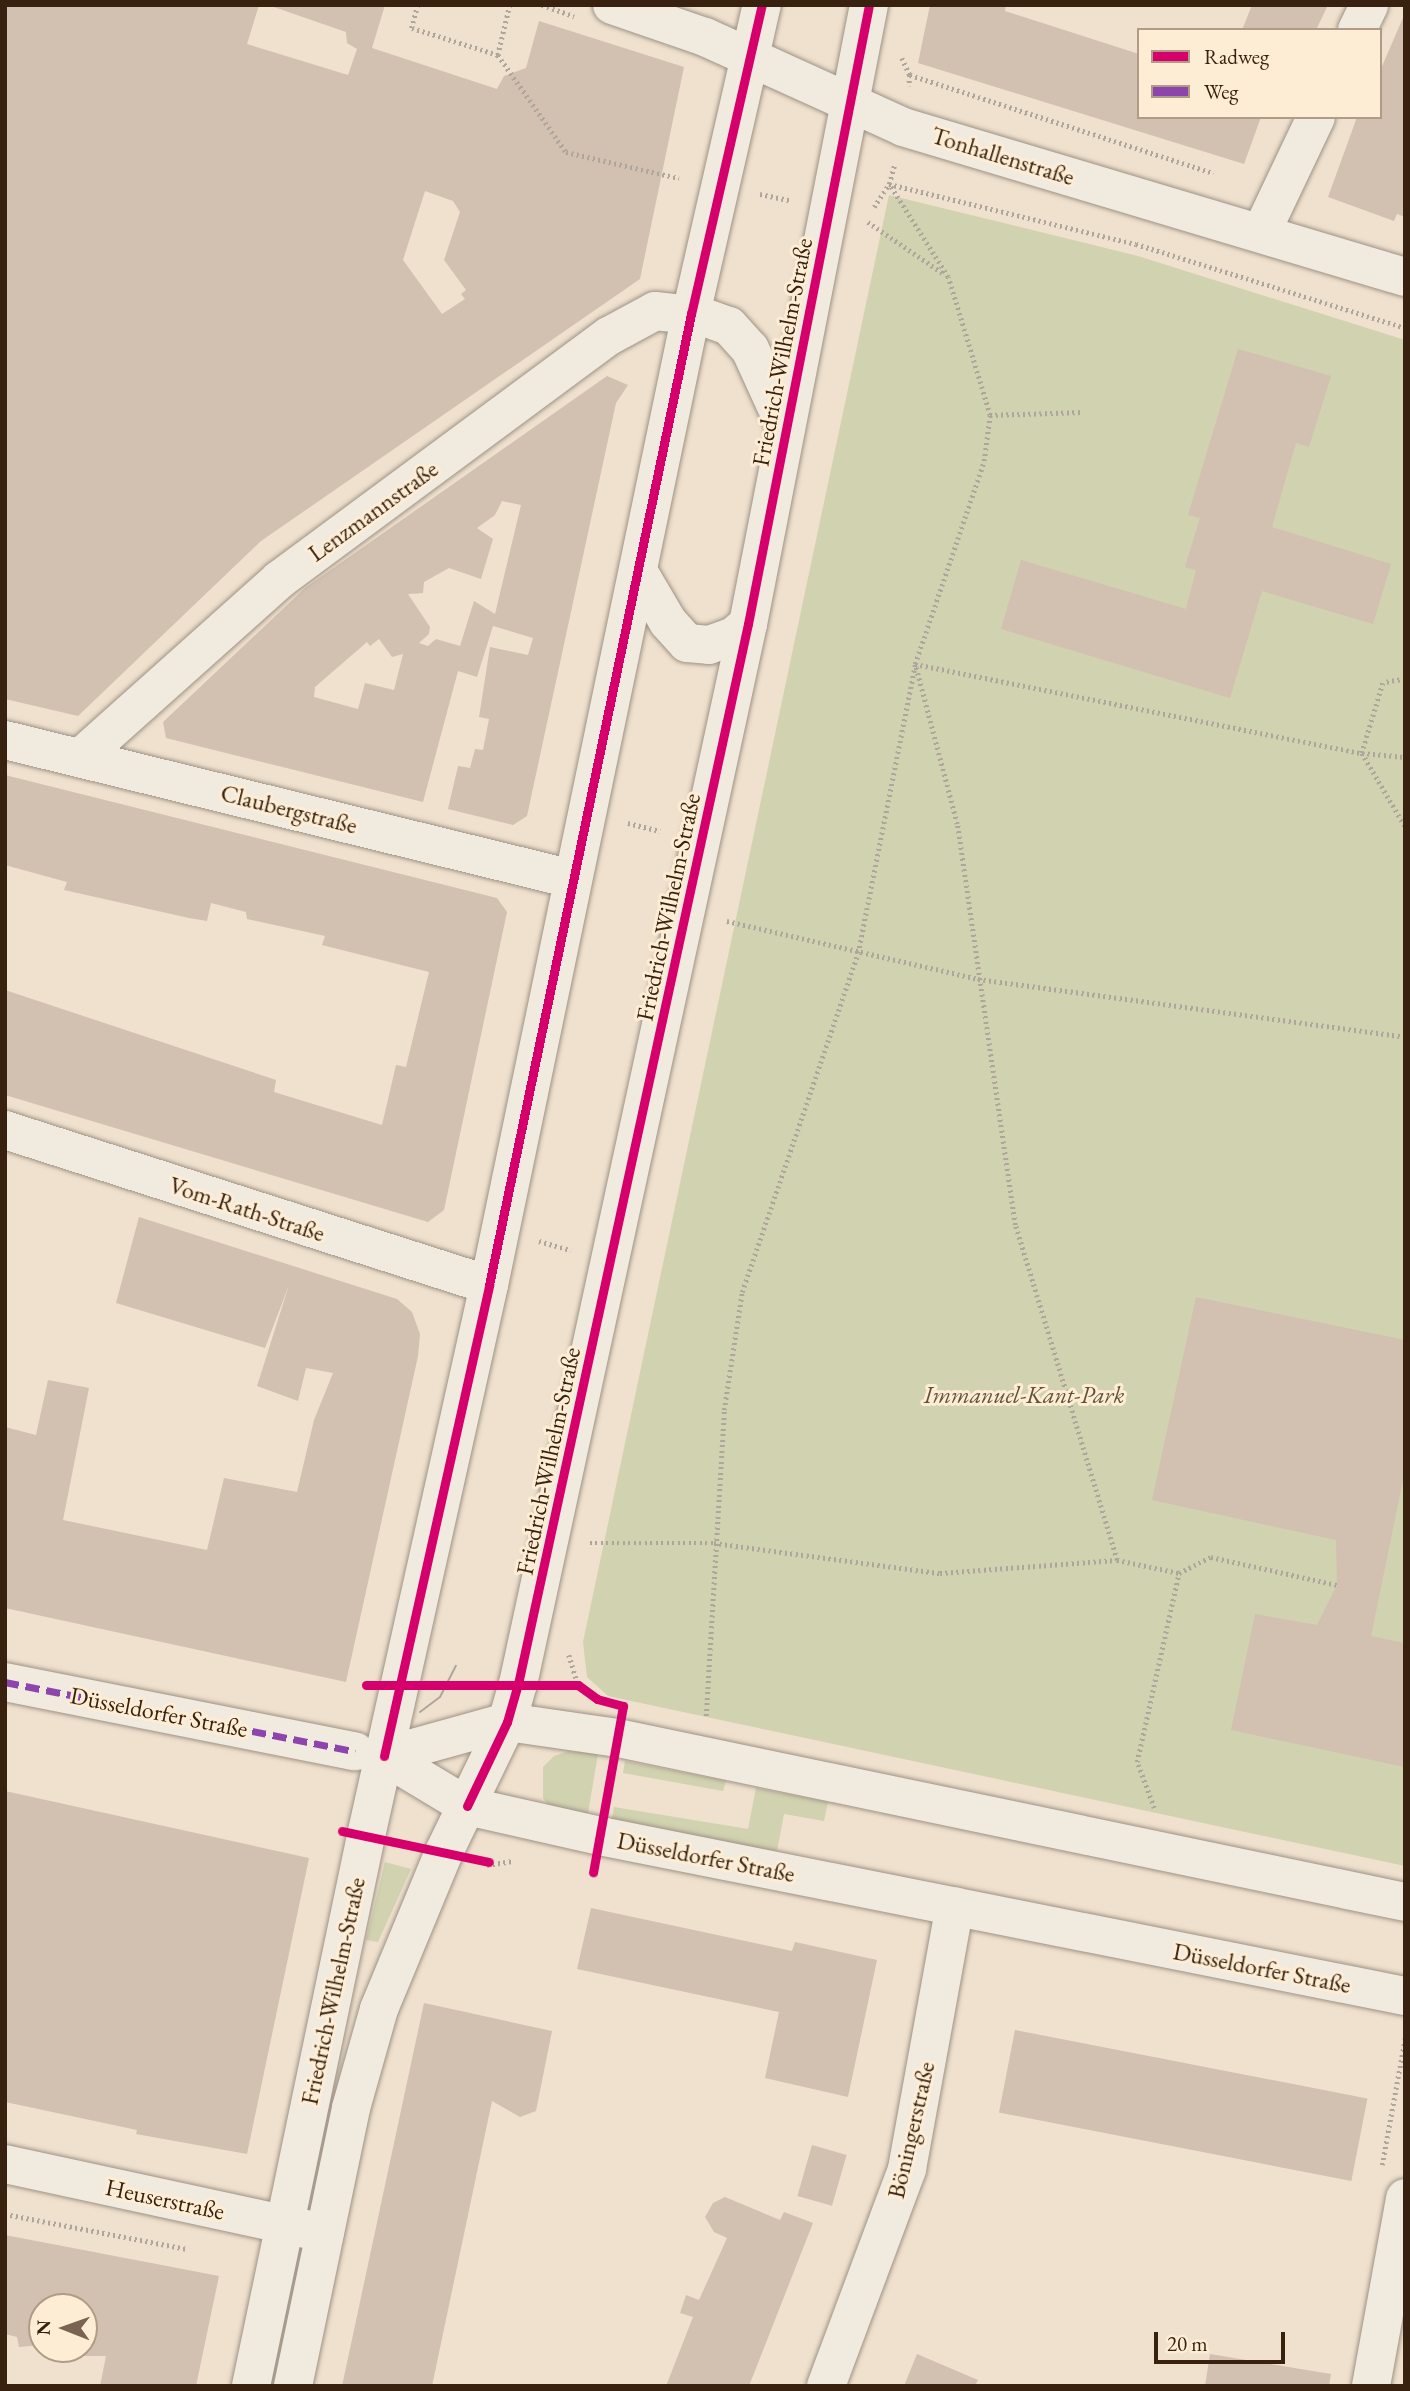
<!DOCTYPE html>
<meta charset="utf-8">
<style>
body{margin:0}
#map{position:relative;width:1410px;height:2391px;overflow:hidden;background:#efe1cd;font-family:"EB Garamond",serif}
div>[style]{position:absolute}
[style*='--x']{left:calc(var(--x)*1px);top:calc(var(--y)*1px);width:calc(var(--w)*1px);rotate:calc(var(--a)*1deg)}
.green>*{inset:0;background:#d1d2af}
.building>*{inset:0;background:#d2c0b0;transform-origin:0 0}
.path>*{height:4.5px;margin-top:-2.25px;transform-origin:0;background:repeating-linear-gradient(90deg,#aea69c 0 2px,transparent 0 5.5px)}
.roads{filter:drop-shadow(0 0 2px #9e9285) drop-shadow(0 0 2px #9e9285)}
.pedestrian>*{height:38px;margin:-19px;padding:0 19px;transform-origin:19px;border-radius:19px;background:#f1eadf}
.minor>*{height:38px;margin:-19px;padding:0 19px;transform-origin:19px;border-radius:19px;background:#f1eadf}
.secondary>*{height:38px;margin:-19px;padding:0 19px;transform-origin:19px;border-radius:19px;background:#f1eadf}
.tram>*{height:2px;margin:-1px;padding:0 1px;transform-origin:1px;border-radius:1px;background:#aea69c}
.quiet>*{height:7px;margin-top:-3.5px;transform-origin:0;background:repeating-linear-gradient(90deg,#8e44ad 0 14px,transparent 0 21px)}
.cycleway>*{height:9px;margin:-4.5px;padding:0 4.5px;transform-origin:4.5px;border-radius:4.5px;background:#d6006c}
span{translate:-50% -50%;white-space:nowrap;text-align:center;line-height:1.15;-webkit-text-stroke:6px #feedd5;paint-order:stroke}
.street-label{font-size:24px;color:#39210f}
.park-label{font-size:24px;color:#5f5238;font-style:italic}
.frame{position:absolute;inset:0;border:7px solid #39210f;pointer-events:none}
.legend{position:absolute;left:1137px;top:28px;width:245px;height:91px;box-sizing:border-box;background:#feedd5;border:2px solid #af9b86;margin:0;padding:9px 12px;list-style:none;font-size:21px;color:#39210f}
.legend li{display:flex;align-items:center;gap:14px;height:35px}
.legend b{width:35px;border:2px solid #af9b86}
.north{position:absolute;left:28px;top:2293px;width:70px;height:70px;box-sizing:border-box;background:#feedd5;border:2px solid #af9b86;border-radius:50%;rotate:271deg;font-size:19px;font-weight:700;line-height:28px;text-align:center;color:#39210f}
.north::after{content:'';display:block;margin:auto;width:24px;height:32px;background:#796452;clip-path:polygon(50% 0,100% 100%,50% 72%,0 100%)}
.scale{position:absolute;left:1154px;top:2332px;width:131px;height:32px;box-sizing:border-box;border:4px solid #39210f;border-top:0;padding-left:9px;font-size:21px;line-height:24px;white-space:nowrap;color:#39210f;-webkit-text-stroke:5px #feedd5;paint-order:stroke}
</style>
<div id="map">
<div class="green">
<div style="clip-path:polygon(889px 195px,1138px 256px,1405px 340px,1405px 1866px,608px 1696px,587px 1677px,583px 1642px)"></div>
<div style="clip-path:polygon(569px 1751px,598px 1754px,587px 1819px,548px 1805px,543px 1798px,543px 1767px,554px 1756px)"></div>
<div style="clip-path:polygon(625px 1761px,726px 1781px,723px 1791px,623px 1773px)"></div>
<div style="clip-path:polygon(756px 1788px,828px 1802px,824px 1821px,784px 1814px,777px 1851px,611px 1824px,614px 1807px,748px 1829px)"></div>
<div style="clip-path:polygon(385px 1862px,411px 1869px,378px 1942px,366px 1940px)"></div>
</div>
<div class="building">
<div style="clip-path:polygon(evenodd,5px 5px,259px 5px,247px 44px,348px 75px,357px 49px,347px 43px,346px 32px,268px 5px,385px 5px,372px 48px,497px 89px,504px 76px,526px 68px,539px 21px,684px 67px,640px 279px,261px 541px,78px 716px,5px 699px,5px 5px,425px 191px,453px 201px,460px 212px,444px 260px,466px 290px,461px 294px,465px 299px,442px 314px,403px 260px,425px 191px)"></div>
<div style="clip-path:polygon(930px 5px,1006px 5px,1005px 11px,1139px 54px,1139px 117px,1261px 117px,1244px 164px,918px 63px)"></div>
<div style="clip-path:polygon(1252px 5px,1328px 5px,1316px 30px,1242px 30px)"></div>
<div style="clip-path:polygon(1405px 13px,1405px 217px,1397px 214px,1394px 221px,1328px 197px,1357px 117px,1380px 117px,1380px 71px)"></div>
<div style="clip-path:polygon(1238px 349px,1331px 376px,1309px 447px,1296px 443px,1272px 527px,1391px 564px,1373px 624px,1262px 591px,1230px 698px,1001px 629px,1021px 560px,1186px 609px,1196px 570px,1185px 567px,1200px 518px,1188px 515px)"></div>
<div style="clip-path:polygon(evenodd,607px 376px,628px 385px,616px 403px,527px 816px,513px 825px,448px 809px,458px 766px,470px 768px,475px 749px,483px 750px,489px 719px,479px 717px,490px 647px,528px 655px,533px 638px,493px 626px,477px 677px,458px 671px,423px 802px,166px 738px,163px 722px,305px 588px,607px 376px,502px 501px,521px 505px,495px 614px,474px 601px,460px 646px,436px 639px,428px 646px,419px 643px,429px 634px,430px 627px,408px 594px,423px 593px,424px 582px,449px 568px,481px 579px,493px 539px,477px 528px,495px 515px,502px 501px,607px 376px,379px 639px,392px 657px,403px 654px,394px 690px,365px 683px,358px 709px,314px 697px,315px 687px,367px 642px,370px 646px,379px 639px)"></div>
<div style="clip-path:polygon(5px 775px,497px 898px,507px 912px,444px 1210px,428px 1222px,5px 1095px,5px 990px,276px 1080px,274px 1092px,382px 1125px,396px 1065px,406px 1067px,429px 972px,322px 945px,325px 936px,247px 919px,246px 912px,211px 903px,207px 921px,189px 918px,64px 890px,67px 882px,5px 865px)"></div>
<div style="clip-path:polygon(139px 1217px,397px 1299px,412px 1312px,420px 1334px,418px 1356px,346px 1682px,5px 1608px,5px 1427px,36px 1435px,48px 1380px,89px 1388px,63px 1520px,207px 1550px,224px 1478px,297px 1492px,314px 1420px,333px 1373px,306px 1368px,298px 1401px,257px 1386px,289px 1285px,265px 1348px,116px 1303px)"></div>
<div style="clip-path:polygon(1196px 1297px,1405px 1340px,1405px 1470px,1371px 1636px,1405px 1643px,1405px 1767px,1231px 1730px,1255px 1614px,1317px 1625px,1337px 1585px,1336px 1540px,1152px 1500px)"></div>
<div style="clip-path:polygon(5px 1791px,309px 1858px,247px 2154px,136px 2134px,137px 2130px,5px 2102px)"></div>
<div style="clip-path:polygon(591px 1908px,792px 1951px,795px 1942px,877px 1960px,848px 2097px,765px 2078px,779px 2012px,577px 1969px)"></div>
<div style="clip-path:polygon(424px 2003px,552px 2031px,536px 2111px,520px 2117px,492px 2101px,432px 2386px,342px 2386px)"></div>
<div style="left:1015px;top:2030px;width:359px;height:84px;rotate:11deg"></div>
<div style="left:812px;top:2145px;width:36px;height:53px;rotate:16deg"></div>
<div style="clip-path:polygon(725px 2197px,780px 2220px,784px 2212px,813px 2223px,749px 2386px,666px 2386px,693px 2317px,680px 2313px,686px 2295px,699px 2300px,727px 2238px,714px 2232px,705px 2217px,713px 2203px)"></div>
<div style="clip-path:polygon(5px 2235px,219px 2276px,196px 2386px,100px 2386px,106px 2356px,63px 2356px,62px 2349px,84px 2349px,84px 2307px,42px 2307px,42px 2345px,19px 2347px,17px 2337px,5px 2334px)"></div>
<div style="clip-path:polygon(917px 2354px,978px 2380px,975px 2386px,904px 2386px)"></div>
<div style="clip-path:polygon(1210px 2354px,1331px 2374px,1329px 2386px,1205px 2386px)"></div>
</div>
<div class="path">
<div style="--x:418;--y:5;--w:24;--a:105"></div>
<div style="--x:412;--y:28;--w:90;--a:17.4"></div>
<div style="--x:510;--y:5;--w:51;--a:103.5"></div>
<div style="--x:498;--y:55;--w:118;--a:55"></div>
<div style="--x:566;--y:152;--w:116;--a:13"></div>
<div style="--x:542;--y:5;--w:34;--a:19"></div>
<div style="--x:902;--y:58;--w:19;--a:65"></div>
<div style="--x:910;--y:75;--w:11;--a:95"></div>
<div style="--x:910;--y:75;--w:319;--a:17.9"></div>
<div style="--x:760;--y:194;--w:30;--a:12"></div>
<div style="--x:874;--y:207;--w:27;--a:-57"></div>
<div style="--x:889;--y:184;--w:254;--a:13.7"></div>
<div style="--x:1136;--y:244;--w:282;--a:17.3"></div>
<div style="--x:868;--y:222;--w:92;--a:34.4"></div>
<div style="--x:990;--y:415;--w:93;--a:-1.8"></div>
<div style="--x:1405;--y:679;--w:22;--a:170"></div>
<div style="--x:1383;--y:683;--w:73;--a:106.7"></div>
<div style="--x:1362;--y:753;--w:85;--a:59.5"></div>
<div style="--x:628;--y:823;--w:33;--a:14"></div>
<div style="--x:727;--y:921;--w:258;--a:13"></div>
<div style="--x:978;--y:979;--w:431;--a:7.7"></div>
<div style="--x:539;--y:1241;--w:33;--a:16"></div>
<div style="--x:590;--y:1543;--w:124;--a:0"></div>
<div style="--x:714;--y:1543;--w:228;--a:7.6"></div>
<div style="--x:940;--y:1573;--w:177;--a:-4.2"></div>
<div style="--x:1117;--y:1560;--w:63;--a:11.8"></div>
<div style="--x:1179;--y:1573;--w:36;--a:-27"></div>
<div style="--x:1211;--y:1557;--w:129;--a:12.5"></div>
<div style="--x:1117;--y:1560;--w:350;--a:-106.9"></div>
<div style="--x:1015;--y:1225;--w:405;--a:-98.2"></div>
<div style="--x:957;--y:824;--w:165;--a:-104.7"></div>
<div style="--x:915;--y:664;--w:456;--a:11.3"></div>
<div style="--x:1362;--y:753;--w:43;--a:5.3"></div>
<div style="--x:569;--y:1655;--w:31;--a:73"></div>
<div style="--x:706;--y:1716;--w:307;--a:-86.6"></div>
<div style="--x:724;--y:1410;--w:119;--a:-81.3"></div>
<div style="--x:742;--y:1292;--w:358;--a:-71.1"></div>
<div style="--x:858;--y:953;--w:295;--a:-78.8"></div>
<div style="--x:915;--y:664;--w:214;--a:-71.2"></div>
<div style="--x:984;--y:461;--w:46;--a:-82.6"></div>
<div style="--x:990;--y:415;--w:144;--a:-106.9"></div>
<div style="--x:948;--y:277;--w:110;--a:-122.4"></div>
<div style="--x:889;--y:184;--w:19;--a:-74"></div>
<div style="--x:1154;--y:1808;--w:49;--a:-110.3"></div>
<div style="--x:1137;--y:1762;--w:194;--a:-77.5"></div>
<div style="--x:487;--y:1865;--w:25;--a:-9"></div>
<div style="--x:1382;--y:2165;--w:129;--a:-79.7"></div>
<div style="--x:5;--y:2214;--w:184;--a:10.9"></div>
</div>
<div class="roads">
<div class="pedestrian">
<div style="--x:5;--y:1682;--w:357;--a:11.2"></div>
</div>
<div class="minor">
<div style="--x:612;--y:5;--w:98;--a:19"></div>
<div style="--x:705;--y:37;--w:217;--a:24.4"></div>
<div style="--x:903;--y:127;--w:524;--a:16.64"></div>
<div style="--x:1357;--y:30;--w:28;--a:-64"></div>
<div style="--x:1261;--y:233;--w:128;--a:-64.6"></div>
<div style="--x:638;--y:571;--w:59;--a:59.5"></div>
<div style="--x:668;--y:622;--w:28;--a:48"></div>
<div style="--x:687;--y:643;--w:22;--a:5"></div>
<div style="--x:709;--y:645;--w:27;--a:-20"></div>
<div style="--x:734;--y:636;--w:18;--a:-41"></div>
<div style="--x:5;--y:740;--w:584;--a:13.77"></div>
<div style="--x:80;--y:758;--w:267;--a:-41.8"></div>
<div style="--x:279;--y:580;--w:410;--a:-36.5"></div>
<div style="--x:609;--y:336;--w:52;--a:-28.5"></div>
<div style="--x:655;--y:311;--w:46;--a:6.2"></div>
<div style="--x:701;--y:316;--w:30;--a:20"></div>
<div style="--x:729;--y:326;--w:31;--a:48"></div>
<div style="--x:750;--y:349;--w:87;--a:65.5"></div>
<div style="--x:5;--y:1130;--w:508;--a:17.76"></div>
<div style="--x:5;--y:2164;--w:327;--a:12.2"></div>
<div style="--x:826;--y:2386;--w:232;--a:-69.5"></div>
<div style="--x:907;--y:2169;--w:267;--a:-79.7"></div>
<div style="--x:1371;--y:2386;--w:191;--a:-79.7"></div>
</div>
<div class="secondary">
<div style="--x:384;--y:1756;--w:97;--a:31.1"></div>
<div style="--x:467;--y:1806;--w:136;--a:12.7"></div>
<div style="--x:600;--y:1836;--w:821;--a:11.24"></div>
<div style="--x:384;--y:1756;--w:128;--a:-15.5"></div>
<div style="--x:507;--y:1722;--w:112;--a:8.2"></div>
<div style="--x:618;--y:1738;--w:804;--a:11.77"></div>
<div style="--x:251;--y:2386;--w:562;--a:-78.19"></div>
<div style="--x:366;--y:1836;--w:565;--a:-77.42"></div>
<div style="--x:489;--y:1285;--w:992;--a:-78.25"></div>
<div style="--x:691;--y:314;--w:317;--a:-77.1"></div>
<div style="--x:293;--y:2386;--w:284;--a:-78.2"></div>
<div style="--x:351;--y:2108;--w:103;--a:-74.2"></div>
<div style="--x:379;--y:2009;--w:170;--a:-67.5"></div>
<div style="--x:444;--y:1852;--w:144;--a:-64.1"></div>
<div style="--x:507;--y:1722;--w:40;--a:-74"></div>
<div style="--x:518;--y:1684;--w:1085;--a:-77.76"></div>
<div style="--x:748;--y:624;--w:631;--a:-78.94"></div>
</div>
</div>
<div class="tram">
<div style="--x:420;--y:1712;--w:25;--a:-37"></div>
<div style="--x:440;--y:1697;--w:35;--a:-63"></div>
</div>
<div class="quiet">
<div style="--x:5;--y:1682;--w:357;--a:11.2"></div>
</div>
<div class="cycleway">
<div style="--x:366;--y:1685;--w:212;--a:0"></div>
<div style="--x:578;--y:1685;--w:24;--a:36"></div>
<div style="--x:597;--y:1699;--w:27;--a:15"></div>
<div style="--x:623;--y:1706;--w:169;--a:100.2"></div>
<div style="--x:384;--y:1756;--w:483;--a:-77.4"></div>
<div style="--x:489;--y:1285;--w:992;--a:-78.25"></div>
<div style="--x:691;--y:314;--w:317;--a:-77.1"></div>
<div style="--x:467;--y:1806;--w:93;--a:-64.5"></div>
<div style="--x:507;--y:1722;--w:40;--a:-74"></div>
<div style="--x:518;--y:1684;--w:1085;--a:-77.76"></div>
<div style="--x:748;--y:624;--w:631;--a:-78.94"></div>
<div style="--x:342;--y:1831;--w:150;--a:11.9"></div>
</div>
<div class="street-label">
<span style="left:1003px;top:156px;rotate:17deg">Tonhallenstraße</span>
<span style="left:782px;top:352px;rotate:-79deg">Friedrich-Wilhelm-Straße</span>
<span style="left:373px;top:511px;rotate:-36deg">Lenzmannstraße</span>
<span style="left:289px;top:809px;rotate:14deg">Claubergstraße</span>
<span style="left:668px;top:907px;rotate:-78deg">Friedrich-Wilhelm-Straße</span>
<span style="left:247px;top:1209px;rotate:18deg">Vom-Rath-Straße</span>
<span style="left:548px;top:1461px;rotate:-78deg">Friedrich-Wilhelm-Straße</span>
<span style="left:159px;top:1712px;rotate:11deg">Düsseldorfer Straße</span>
<span style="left:706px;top:1857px;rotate:11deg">Düsseldorfer Straße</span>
<span style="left:1262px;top:1968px;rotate:11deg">Düsseldorfer Straße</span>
<span style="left:333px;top:1991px;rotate:-78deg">Friedrich-Wilhelm-Straße</span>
<span style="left:911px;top:2130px;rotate:-77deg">Böningerstraße</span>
<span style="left:165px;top:2199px;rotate:12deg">Heuserstraße</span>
</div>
<div class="park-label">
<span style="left:1024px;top:1395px">Immanuel-Kant-Park</span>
</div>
<div class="frame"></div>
<ul class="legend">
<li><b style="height:9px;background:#d6006c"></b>Radweg</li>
<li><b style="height:9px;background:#8e44ad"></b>Weg</li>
</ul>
<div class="north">N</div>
<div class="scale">20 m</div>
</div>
